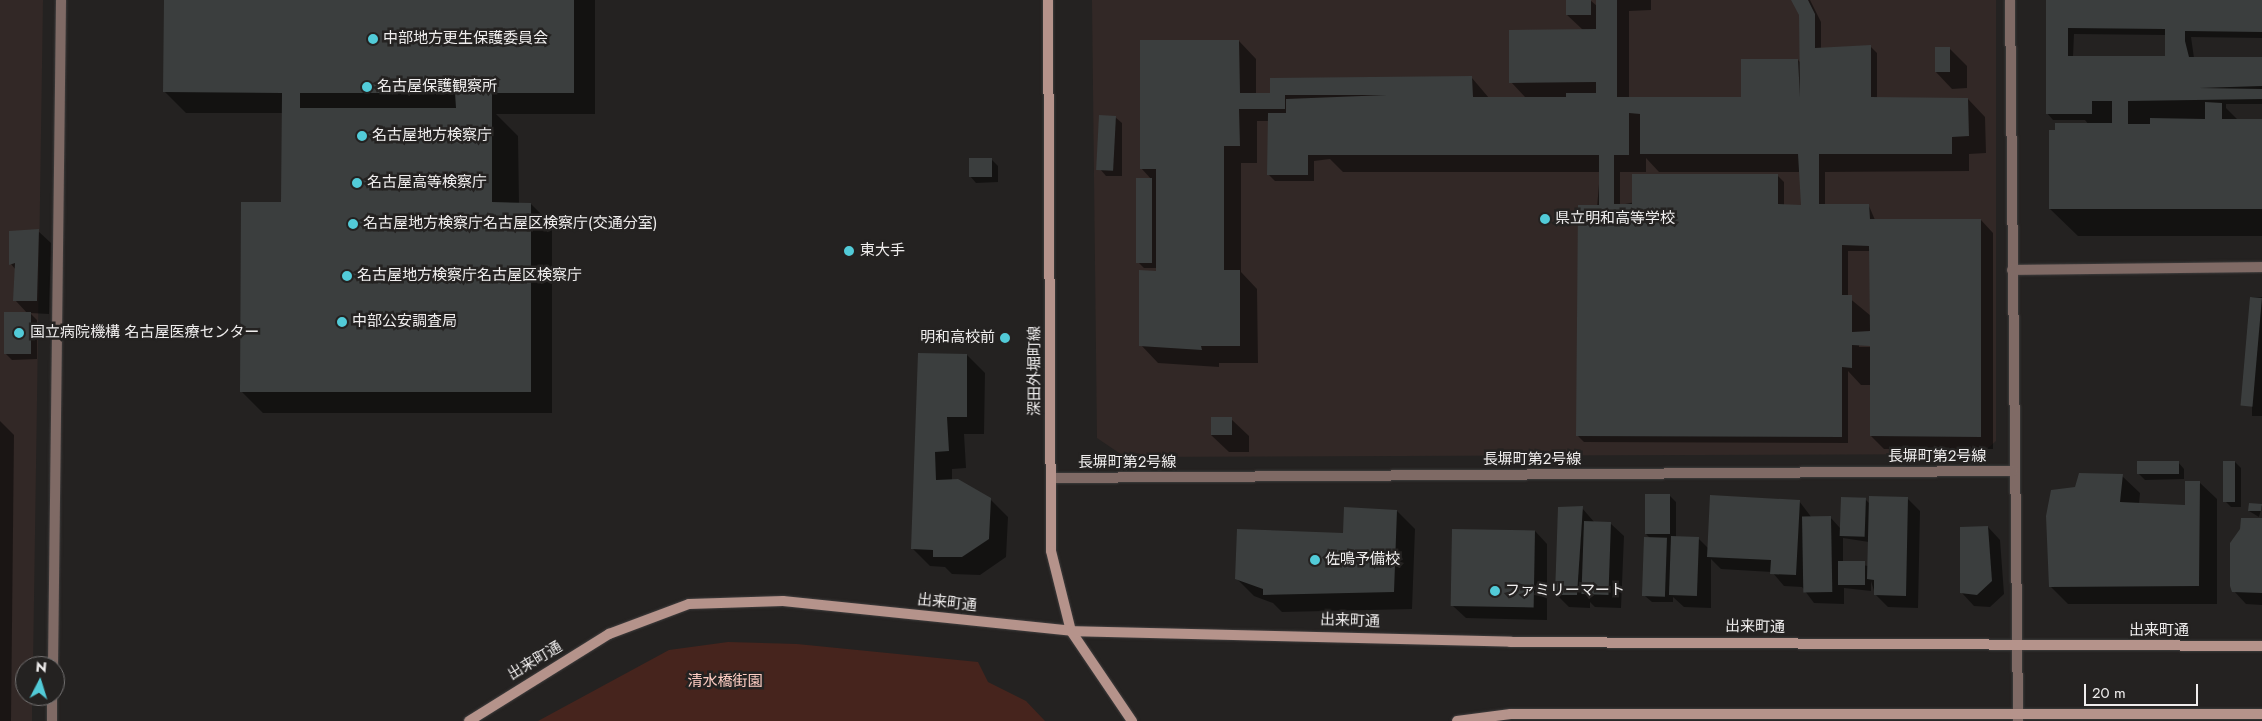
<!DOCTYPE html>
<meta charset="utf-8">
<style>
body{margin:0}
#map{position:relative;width:2262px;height:721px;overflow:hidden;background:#242221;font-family:Jost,"Noto Sans JP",sans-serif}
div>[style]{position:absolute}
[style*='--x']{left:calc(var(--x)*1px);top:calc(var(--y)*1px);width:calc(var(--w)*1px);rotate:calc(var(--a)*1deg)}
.built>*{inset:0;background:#322826}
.green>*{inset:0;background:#46241d}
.shadow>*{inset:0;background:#0007;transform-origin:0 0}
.building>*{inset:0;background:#3b3e3e;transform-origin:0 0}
.roads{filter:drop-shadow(0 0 1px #403e3e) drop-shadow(0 0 1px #403e3e)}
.street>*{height:10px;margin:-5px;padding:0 5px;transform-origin:5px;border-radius:5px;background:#7f6a65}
.secondary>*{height:10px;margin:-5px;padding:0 5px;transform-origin:5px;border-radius:5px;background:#b5938b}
.dots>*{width:14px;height:14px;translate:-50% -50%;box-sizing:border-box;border:2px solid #242221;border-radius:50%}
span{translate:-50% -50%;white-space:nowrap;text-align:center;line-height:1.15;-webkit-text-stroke:5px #242221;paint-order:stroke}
.poi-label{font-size:15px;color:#efeded}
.left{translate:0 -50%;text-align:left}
.right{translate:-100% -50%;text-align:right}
.street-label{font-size:15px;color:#efeded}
.park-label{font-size:15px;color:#fdcdc3}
.north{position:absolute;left:15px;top:656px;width:50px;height:50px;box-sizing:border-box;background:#242221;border:1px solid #757373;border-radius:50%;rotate:5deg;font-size:14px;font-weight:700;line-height:20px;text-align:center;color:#efeded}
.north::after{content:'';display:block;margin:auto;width:18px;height:22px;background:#52cbd8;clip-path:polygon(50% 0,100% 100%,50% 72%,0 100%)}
.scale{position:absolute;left:2084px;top:684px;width:114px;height:22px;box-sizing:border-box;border:2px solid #efeded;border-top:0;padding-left:6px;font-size:15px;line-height:18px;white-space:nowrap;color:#efeded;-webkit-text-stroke:4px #242221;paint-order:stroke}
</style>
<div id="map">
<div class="built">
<div style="clip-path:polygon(0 0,43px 0,33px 666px,25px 666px,25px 696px,32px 696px,32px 721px,0 721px)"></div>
<div style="clip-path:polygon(1092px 0,1996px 0,1996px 441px,1981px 454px,1125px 457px,1097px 438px)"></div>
</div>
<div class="green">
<div style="clip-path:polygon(728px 642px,797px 644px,978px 662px,988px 682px,1026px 701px,1045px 721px,538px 721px,669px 650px)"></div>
</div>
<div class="shadow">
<div style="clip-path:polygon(165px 0,595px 0,595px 114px,496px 114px,518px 136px,519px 204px,531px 204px,552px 225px,552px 413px,263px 413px,242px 392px,285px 203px,283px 113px,186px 113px,165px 92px)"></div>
<div style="clip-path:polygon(evenodd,1590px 0,1597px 6px,1597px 0,1651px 0,1651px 10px,1629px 11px,1629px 98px,1742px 98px,1798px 60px,1801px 63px,1801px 15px,1793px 0,1810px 0,1821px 22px,1821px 49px,1870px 46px,1877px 53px,1877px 99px,1968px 99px,1985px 117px,1986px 153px,1969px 154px,1969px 171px,1825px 172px,1825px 205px,1869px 206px,1875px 220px,1981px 220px,1993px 233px,1993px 449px,1884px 449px,1871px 436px,1871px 385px,1861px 385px,1848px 371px,1848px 443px,1584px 442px,1578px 436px,1600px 172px,1343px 172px,1330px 159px,1314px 161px,1314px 181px,1275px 181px,1269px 175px,1269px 121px,1257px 121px,1257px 163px,1241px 163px,1241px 272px,1257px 289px,1258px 363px,1219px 363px,1219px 367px,1158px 363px,1141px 345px,1157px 272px,1157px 268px,1144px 268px,1138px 262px,1138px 179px,1152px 180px,1141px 168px,1239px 41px,1256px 59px,1256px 95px,1472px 78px,1489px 98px,1525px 97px,1511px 82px,1583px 30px,1566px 14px,1590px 0,1646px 158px,1659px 172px,1800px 172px,1802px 206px,1784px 206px,1784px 182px,1777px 175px,1620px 205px,1620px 172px,1646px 172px,1646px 158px,1590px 0,1848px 251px,1871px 251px,1871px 316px,1848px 297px,1848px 251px,1590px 0,1859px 344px,1872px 344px,1872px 347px,1859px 347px,1859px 344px)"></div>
<div style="clip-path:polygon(evenodd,2047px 0,2262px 0,2262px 38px,2191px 37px,2194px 58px,2262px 58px,2262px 104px,2226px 104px,2226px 108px,2238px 120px,2262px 120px,2262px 236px,2078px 236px,2050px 209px,2089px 125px,2085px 120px,2053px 120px,2047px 113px,2047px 0,2074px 34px,2166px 35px,2168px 58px,2073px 57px,2074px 34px)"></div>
<div style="clip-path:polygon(1949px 48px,1967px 66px,1967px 88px,1952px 89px,1935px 71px)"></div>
<div style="clip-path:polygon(1115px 117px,1122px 123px,1122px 176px,1106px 176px,1100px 169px)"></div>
<div style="clip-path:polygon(991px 159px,998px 166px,998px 182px,976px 183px,970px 176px)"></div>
<div style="clip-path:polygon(38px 231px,51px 243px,49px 314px,30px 313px,37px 320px,37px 359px,12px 360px,5px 353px,28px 314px,15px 300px,16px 270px,11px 264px)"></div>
<div style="left:2262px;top:297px;width:119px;height:10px;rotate:90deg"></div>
<div style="clip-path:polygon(919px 354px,967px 355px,985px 373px,984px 434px,964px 434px,966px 468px,952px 469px,952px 480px,990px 499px,1008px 517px,1006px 557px,980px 575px,952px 574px,945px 567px,930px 566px,913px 549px)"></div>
<div style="clip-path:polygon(1231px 419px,1249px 436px,1249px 452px,1229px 452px,1211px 435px)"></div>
<div style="clip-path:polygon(0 421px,14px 435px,11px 721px,0 721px)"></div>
<div style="clip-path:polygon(2178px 462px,2184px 469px,2184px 479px,2145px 480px,2139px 474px)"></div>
<div style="clip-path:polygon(2235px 462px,2241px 468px,2241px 507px,2231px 507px,2225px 501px)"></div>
<div style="clip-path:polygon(2122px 476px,2140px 493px,2139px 504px,2186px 507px,2199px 482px,2217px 499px,2217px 604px,2068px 604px,2051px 587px,2076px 489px)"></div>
<div style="clip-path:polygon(evenodd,1670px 496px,1676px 502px,1676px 538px,1698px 538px,1708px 548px,1799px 501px,1812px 518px,1830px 517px,1840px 528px,1865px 499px,1870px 504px,1907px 498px,1920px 511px,1918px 608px,1888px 607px,1875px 594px,1871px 581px,1871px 591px,1844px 588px,1844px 604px,1814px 603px,1802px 587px,1784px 586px,1772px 572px,1721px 569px,1711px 559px,1711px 608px,1684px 607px,1673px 597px,1673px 602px,1652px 602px,1645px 596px,1651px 539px,1646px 534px,1670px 496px,1843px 538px,1869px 542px,1868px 566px,1843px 562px,1843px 538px)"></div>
<div style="clip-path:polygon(2250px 504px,2262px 506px,2259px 517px,2249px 511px)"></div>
<div style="clip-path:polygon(1582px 508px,1595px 523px,1611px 524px,1624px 536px,1621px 608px,1595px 607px,1590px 602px,1590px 608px,1569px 607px,1556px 594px)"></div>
<div style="clip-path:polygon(1397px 511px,1415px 529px,1412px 609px,1282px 612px,1273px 603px,1254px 596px,1236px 578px)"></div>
<div style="clip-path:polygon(2262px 520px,2262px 605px,2246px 604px,2234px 591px)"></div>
<div style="clip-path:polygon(1988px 527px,2000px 540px,2004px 594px,1990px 607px,1974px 606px,1962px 593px)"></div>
<div style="clip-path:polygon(1535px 531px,1547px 544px,1547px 620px,1466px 618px,1453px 606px)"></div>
</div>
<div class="building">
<div style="clip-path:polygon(evenodd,164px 0,574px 0,574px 93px,492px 93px,492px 202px,531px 203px,531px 392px,240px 392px,241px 202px,281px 202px,282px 93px,163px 92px,164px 0,300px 93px,455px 93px,456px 108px,300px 108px,300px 93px)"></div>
<div style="left:1566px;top:0;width:25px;height:15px"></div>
<div style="clip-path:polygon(evenodd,1596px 0,1617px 0,1617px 97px,1741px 97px,1741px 59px,1798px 59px,1800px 97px,1799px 15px,1791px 0,1808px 0,1815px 14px,1815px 48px,1871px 45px,1871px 97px,1968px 98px,1969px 136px,1952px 137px,1952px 154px,1819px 154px,1819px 204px,1869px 204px,1870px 219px,1981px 219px,1981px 437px,1870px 436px,1870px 346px,1852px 345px,1852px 368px,1842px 367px,1842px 437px,1576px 436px,1578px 205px,1599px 205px,1599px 155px,1308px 155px,1308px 175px,1267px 175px,1268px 113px,1286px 113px,1286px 99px,1387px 95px,1285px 95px,1285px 109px,1239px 109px,1240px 146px,1224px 146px,1224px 270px,1240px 270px,1240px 346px,1201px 346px,1202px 350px,1139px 346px,1139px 270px,1156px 271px,1156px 169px,1140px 169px,1140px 40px,1239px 40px,1240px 93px,1270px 93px,1270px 78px,1472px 76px,1473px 97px,1566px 97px,1566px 93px,1596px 93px,1596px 82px,1509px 83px,1509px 30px,1596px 29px,1596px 0,1629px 113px,1640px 114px,1640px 154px,1798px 154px,1801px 205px,1778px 204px,1778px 174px,1632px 174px,1632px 204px,1614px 204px,1614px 155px,1629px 155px,1629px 113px,1596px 0,1842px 245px,1869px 246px,1870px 331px,1852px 332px,1852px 295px,1842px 295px,1842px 245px)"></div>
<div style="clip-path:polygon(evenodd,2046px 0,2262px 0,2262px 32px,2185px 31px,2185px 41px,2189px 57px,2262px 57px,2262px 86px,2199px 88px,2262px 89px,2262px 99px,2128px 101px,2128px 124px,2150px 124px,2150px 118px,2205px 119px,2205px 102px,2222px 103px,2222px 119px,2262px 119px,2262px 209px,2049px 209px,2049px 130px,2055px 130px,2055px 123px,2112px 123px,2112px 101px,2092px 101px,2092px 114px,2046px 114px,2046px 0,2068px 28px,2165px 29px,2165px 56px,2068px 56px,2068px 28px)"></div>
<div style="left:1935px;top:47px;width:15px;height:25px"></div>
<div style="left:1099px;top:115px;width:17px;height:55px;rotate:3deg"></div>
<div style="left:969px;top:158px;width:23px;height:19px"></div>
<div style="left:1136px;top:178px;width:16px;height:85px"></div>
<div style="clip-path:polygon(39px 229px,37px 301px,13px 301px,15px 263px,9px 265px,9px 231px)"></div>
<div style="left:2250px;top:297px;width:12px;height:109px;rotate:5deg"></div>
<div style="left:4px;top:312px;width:27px;height:42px"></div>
<div style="clip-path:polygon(918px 353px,967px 354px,967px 417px,947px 417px,949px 451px,935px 452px,936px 480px,958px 479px,991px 498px,989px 539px,962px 557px,933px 557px,933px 550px,911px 549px)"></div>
<div style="left:1211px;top:417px;width:21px;height:18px"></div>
<div style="left:2179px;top:461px;width:13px;height:42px;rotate:90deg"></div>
<div style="left:2223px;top:461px;width:12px;height:41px"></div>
<div style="clip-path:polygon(2079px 473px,2123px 474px,2120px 502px,2185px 505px,2185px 481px,2200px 481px,2199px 586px,2049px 587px,2046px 516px,2051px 490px,2075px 487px)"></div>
<div style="left:1645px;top:494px;width:25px;height:40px"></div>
<div style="clip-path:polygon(1710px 495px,1800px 500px,1796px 575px,1770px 574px,1771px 560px,1707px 557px)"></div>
<div style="clip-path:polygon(1869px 496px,1908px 497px,1906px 596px,1874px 595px,1874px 580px,1867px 579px)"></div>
<div style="left:1841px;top:497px;width:25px;height:39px;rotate:2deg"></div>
<div style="clip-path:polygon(2249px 503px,2262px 504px,2261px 511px,2248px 511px)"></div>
<div style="clip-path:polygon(1583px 506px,1577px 595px,1555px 595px,1558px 507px)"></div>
<div style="clip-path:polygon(1344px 507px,1397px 510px,1394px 592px,1263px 595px,1263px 589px,1235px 579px,1237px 529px,1343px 533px)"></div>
<div style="left:1831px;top:516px;width:76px;height:29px;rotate:89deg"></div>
<div style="clip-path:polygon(2241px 518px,2262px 518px,2262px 593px,2232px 592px,2230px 586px,2230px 543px,2240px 529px)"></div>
<div style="left:1584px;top:521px;width:27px;height:73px;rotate:2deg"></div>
<div style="clip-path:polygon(1988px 526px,1992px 581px,1977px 595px,1960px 593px,1960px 527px)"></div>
<div style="left:1452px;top:529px;width:83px;height:77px;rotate:1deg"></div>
<div style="left:1671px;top:536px;width:28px;height:59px;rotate:2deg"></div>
<div style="left:1644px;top:537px;width:23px;height:59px;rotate:2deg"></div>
<div style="left:1838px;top:561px;width:27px;height:24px"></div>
</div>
<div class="roads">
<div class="street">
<div style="--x:2010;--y:0;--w:721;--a:89.36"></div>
<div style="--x:2012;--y:270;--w:250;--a:-0.7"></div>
<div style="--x:1051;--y:478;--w:962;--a:-0.42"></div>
<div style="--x:53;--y:666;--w:666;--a:-89.31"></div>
<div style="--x:52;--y:721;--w:25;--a:-90"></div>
</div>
<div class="secondary">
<div style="--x:1048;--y:0;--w:551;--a:89.69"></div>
<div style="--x:1051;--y:551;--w:82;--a:76"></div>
<div style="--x:1071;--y:631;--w:109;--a:55.9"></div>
<div style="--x:469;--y:721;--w:165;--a:-31.9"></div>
<div style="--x:609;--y:634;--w:85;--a:-20.6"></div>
<div style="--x:689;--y:604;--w:94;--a:-1.8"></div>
<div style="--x:783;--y:601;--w:290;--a:5.9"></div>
<div style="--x:1071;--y:631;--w:439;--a:1.4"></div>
<div style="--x:1510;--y:642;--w:752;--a:0.3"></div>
<div style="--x:1457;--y:721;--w:54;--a:-7.4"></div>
<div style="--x:1511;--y:714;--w:751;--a:0"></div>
</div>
</div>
<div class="dots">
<div style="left:373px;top:39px;background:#52cbd8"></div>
<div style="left:367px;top:87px;background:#52cbd8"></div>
<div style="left:362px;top:136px;background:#52cbd8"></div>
<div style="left:357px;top:183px;background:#52cbd8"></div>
<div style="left:1545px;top:219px;background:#52cbd8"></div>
<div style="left:353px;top:224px;background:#52cbd8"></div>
<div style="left:849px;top:251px;background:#52cbd8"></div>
<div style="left:347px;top:276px;background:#52cbd8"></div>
<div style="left:342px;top:322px;background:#52cbd8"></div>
<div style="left:19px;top:333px;background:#52cbd8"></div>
<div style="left:1005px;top:338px;background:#52cbd8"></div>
<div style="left:1315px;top:560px;background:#52cbd8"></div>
<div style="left:1495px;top:591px;background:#52cbd8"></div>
</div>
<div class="poi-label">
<span class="left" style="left:383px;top:39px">中部地方更生保護委員会</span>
<span class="left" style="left:377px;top:87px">名古屋保護観察所</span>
<span class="left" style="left:372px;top:136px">名古屋地方検察庁</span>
<span class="left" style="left:367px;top:183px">名古屋高等検察庁</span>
<span class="left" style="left:1555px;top:219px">県立明和高等学校</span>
<span class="left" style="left:363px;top:224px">名古屋地方検察庁名古屋区検察庁(交通分室)</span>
<span class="left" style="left:860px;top:251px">東大手</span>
<span class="left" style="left:357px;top:276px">名古屋地方検察庁名古屋区検察庁</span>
<span class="left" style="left:352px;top:322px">中部公安調査局</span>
<span class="left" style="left:30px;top:333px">国立病院機構 名古屋医療センター</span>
<span class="right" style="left:995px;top:338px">明和高校前</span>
<span class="left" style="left:1325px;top:560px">佐鳴予備校</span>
<span class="left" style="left:1505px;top:591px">ファミリーマート</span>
</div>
<div class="street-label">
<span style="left:1035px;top:371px;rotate:-90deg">深田外堀町線</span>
<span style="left:1937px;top:457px">長塀町第２号線</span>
<span style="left:1532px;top:460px">長塀町第２号線</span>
<span style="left:1127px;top:463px">長塀町第２号線</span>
<span style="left:947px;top:603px;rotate:6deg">出来町通</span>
<span style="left:1350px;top:621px;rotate:2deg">出来町通</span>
<span style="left:1755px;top:627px;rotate:1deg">出来町通</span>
<span style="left:2159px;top:631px">出来町通</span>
<span style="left:535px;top:661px;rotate:-31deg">出来町通</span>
</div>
<div class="park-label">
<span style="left:725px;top:682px">清水橋街園</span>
</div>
<div class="north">N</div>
<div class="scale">20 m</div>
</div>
